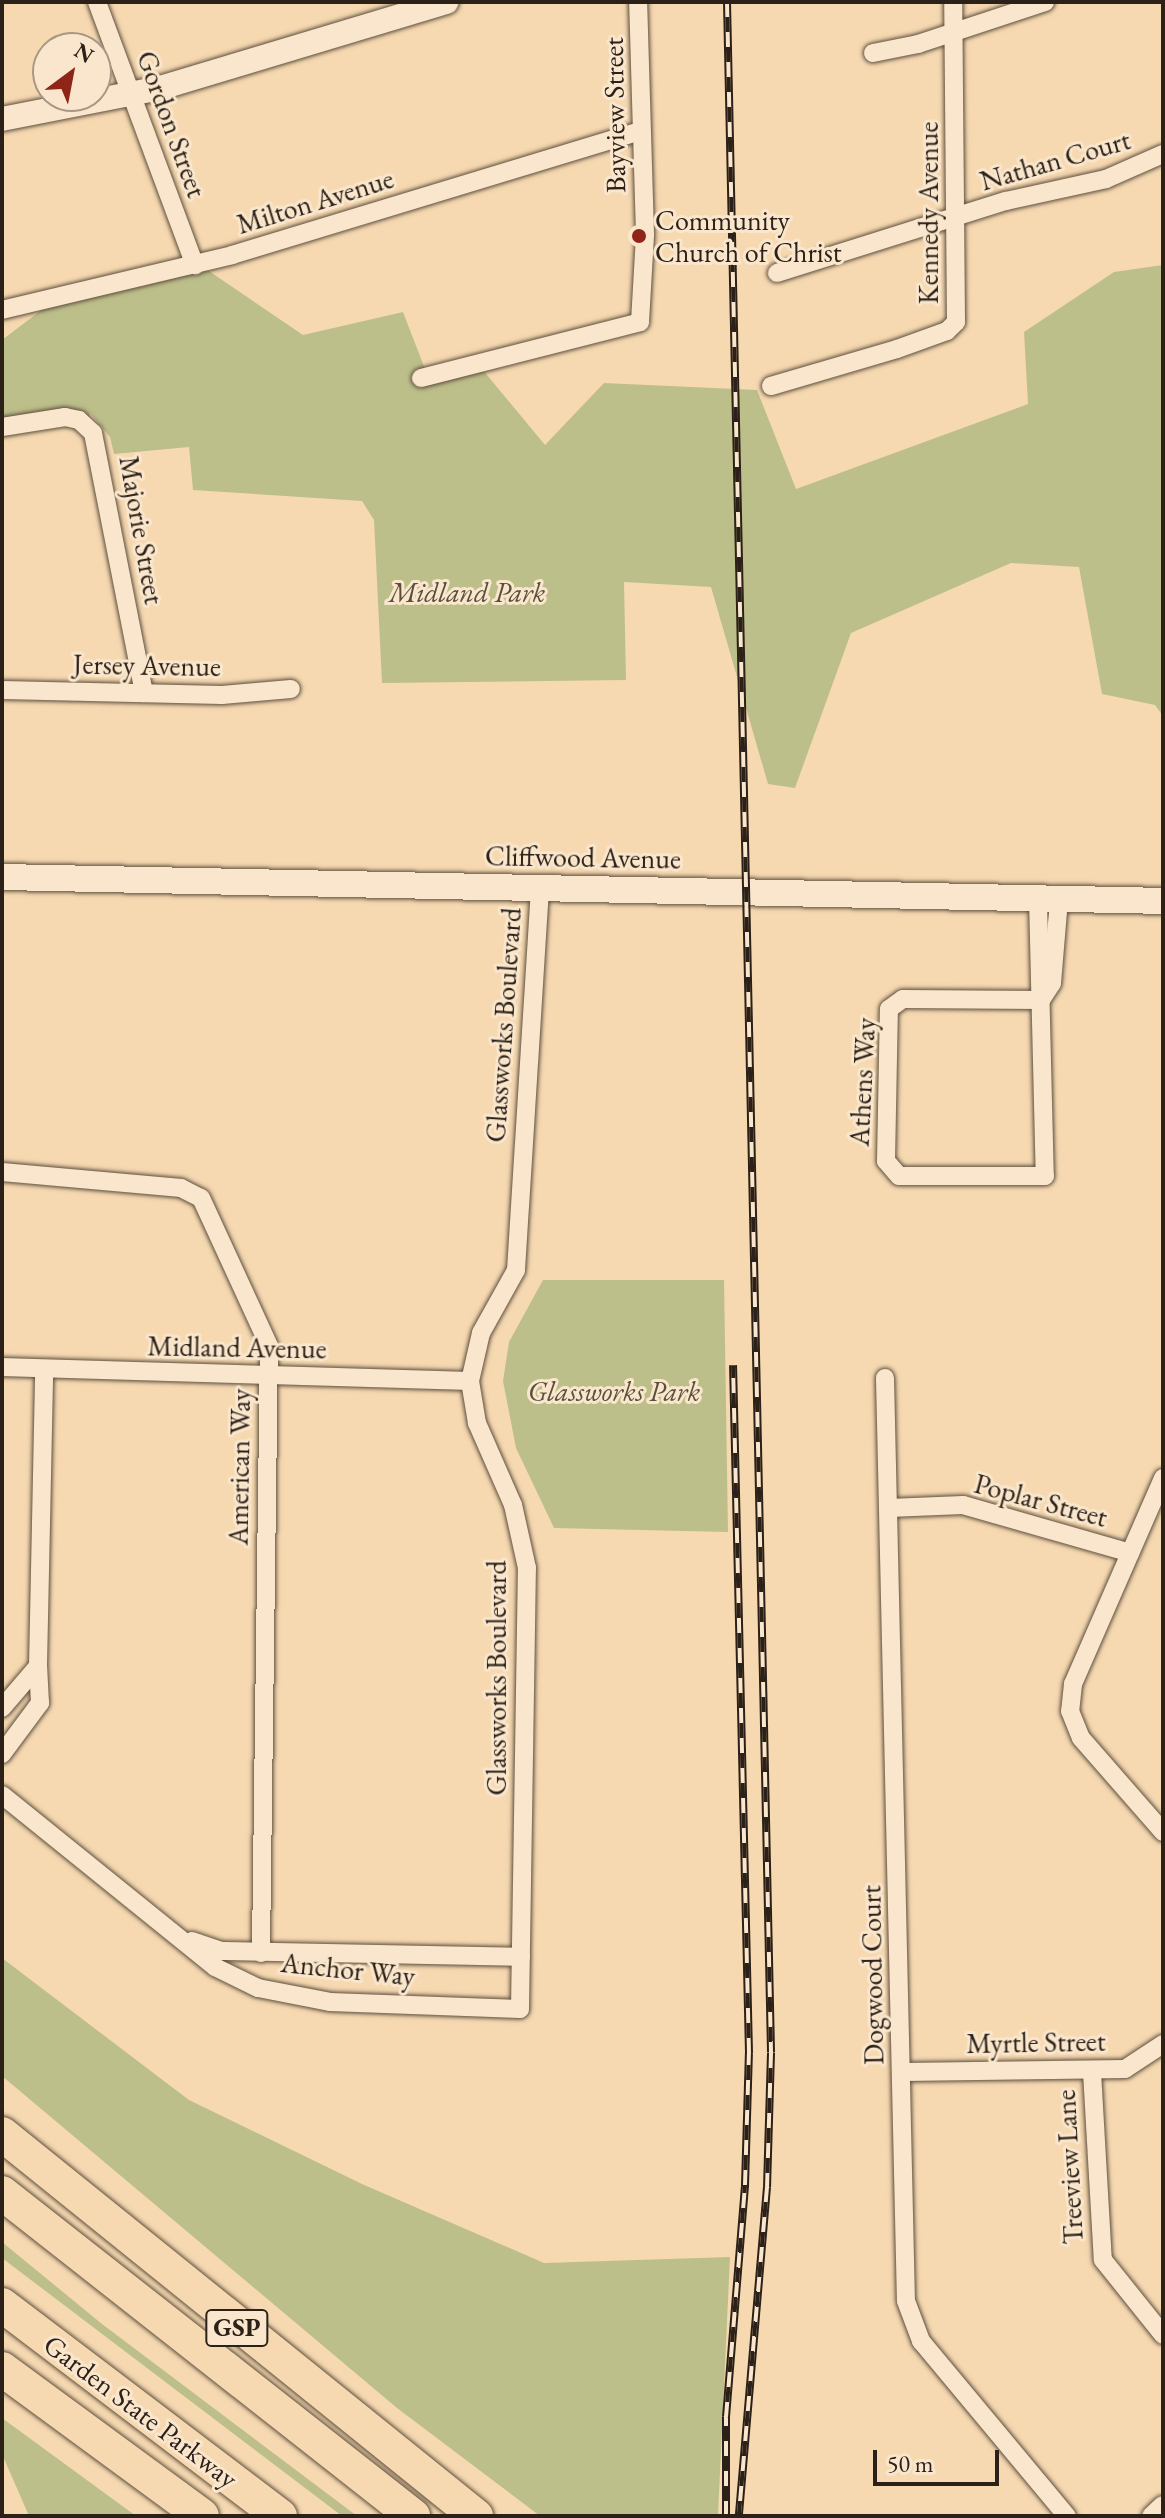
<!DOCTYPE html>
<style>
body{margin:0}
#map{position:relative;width:1165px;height:2518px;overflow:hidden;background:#f6d9b1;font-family:"EB Garamond",serif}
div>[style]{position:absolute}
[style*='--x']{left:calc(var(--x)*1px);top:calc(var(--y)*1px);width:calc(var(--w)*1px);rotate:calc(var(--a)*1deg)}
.green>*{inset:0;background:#bdbf8a}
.roads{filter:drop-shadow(0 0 2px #5e4f3e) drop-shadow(0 0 2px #5e4f3e)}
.minor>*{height:18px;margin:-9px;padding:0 9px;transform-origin:9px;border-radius:9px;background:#f9e6cc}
.tertiary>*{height:24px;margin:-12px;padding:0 12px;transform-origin:12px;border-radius:12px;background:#f9e6cc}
.secondary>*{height:26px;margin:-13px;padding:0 13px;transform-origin:13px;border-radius:13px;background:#f9e6cc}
.motorway>*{height:34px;margin:-17px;padding:0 17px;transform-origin:17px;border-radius:17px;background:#f6d9b1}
.rail>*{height:8px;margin-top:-4px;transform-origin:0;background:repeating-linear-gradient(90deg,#f9e6cc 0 15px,#2c2118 0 30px);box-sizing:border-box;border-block:2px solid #2c2118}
.dots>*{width:22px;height:22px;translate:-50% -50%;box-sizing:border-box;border:4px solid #f9e6cc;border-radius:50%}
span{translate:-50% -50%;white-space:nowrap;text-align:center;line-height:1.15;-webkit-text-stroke:6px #f9e6cc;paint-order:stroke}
.shield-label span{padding:2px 6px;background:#f9e6cc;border:2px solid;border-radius:6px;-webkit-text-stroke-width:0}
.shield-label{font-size:26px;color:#2c2118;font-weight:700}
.street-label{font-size:28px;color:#2c2118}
.poi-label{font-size:28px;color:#2c2118}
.left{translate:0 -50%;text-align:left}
.park-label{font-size:28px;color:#58503a;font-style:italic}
.frame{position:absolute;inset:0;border:4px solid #2c2118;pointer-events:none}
.north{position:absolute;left:32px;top:32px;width:80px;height:80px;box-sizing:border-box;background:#f9e6cc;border:2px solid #a79784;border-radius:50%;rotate:32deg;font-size:22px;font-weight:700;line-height:32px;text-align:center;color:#2c2118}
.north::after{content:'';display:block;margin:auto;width:28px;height:36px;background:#8f2418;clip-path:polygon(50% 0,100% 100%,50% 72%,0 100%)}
.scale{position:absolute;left:873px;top:2450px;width:126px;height:36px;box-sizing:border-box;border:4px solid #2c2118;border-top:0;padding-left:10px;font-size:24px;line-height:28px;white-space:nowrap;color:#2c2118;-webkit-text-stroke:6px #f9e6cc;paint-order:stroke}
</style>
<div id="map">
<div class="green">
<div style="clip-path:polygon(1163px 265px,1163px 716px,1155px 705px,1102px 694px,1079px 567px,1011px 563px,851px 633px,795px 788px,768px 784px,711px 587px,624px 582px,626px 680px,382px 683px,374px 520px,362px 501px,193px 490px,189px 447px,114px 454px,110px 437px,90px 413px,89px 423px,2px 434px,2px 340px,48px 305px,203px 267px,303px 335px,403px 312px,430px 382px,482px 369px,545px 445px,604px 383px,757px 390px,796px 489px,1028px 404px,1024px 332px,1114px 272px)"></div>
<div style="clip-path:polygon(543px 1280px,724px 1280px,728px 1532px,554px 1528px,516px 1448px,503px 1381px,509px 1342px)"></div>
<div style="clip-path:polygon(2px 1958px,189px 2100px,362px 2184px,544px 2263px,730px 2257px,718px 2516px,540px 2516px,397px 2408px,2px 2076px)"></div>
<div style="clip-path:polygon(2px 2242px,102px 2324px,357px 2516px,342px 2516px,2px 2258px)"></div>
<div style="clip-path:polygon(2px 2418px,136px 2516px,29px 2516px,2px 2454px)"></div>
</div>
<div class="roads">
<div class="minor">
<div style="--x:97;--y:2;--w:281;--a:69.6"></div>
<div style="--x:873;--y:53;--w:46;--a:-11.3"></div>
<div style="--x:918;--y:44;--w:134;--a:-18.3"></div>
<div style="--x:777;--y:273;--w:240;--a:-17.5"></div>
<div style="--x:1006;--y:201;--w:102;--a:-12.4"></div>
<div style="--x:1106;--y:179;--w:62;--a:-23.7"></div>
<div style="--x:2;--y:310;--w:236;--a:-13.4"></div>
<div style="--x:232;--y:255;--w:426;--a:-16.9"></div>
<div style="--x:421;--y:378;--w:226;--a:-14.3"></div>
<div style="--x:640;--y:322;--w:88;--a:-86.7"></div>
<div style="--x:645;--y:234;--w:232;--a:-91.7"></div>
<div style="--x:771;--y:386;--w:131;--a:-16.4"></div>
<div style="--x:897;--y:349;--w:53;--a:-19.8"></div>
<div style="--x:947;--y:331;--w:13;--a:-45"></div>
<div style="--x:956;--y:322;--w:320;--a:-90.5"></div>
<div style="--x:2;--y:427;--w:64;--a:-9"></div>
<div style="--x:65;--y:417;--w:14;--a:12"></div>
<div style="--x:79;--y:420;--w:19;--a:43"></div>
<div style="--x:93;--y:433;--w:265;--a:78.9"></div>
<div style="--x:2;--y:690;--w:220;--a:1.3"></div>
<div style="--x:222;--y:695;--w:69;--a:-5"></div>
<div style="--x:1038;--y:898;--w:278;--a:88.6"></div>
<div style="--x:1045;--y:1176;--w:146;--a:180"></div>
<div style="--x:899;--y:1176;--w:20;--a:-131"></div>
<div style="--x:886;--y:1161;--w:152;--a:-88.9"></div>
<div style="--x:889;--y:1009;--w:17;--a:-36"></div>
<div style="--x:903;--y:999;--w:138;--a:0.4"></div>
<div style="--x:1041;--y:1000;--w:20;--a:-57"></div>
<div style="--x:1052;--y:983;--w:84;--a:-85.2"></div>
<div style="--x:2;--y:1172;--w:180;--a:5.1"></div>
<div style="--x:181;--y:1188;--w:22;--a:27"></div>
<div style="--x:201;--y:1198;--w:163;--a:65.3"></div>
<div style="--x:269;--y:1346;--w:607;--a:90.76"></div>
<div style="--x:2;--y:1367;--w:468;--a:1.7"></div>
<div style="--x:885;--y:1378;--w:923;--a:88.7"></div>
<div style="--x:906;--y:2301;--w:43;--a:69.4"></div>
<div style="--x:921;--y:2341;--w:228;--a:50.2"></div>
<div style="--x:1163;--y:1478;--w:225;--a:113.6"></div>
<div style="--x:1073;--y:1684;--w:27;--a:96"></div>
<div style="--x:1070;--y:1711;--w:29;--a:68"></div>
<div style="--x:1081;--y:1738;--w:125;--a:48.9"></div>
<div style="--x:889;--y:1508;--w:74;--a:-2.3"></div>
<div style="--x:963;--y:1505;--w:174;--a:16"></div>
<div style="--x:2;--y:1708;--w:55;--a:-49.4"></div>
<div style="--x:38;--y:1666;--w:295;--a:-88.8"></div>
<div style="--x:2;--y:1754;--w:64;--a:-53.3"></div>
<div style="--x:40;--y:1703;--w:37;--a:-93"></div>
<div style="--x:2;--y:1795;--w:274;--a:38.9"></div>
<div style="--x:215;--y:1967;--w:48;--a:26"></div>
<div style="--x:258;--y:1988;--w:73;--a:11"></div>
<div style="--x:330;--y:2002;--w:190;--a:2.1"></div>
<div style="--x:520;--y:2009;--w:441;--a:-89.1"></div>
<div style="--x:527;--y:1568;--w:65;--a:-102.5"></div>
<div style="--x:513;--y:1505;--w:90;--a:-113.7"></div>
<div style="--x:477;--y:1423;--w:43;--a:-99.5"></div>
<div style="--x:470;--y:1381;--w:49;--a:-77.1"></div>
<div style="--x:481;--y:1333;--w:72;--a:-60.9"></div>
<div style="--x:516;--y:1270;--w:382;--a:-86.4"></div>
<div style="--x:192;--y:1941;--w:31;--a:19"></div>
<div style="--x:221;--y:1951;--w:300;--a:1.1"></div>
<div style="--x:903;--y:2072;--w:222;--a:-0.8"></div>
<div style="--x:1125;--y:2069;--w:45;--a:-33.3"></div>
<div style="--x:1092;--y:2072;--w:188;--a:86.7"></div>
<div style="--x:1103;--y:2260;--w:96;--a:51.3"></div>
<div style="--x:1151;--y:2516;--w:16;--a:-43"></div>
</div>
<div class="tertiary">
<div style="--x:2;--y:119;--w:161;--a:-11.1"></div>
<div style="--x:160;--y:88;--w:299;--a:-16.7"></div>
</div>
<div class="secondary">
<div style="--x:2;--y:877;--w:1161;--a:1.18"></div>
</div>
<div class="motorway">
<div style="--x:2;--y:2134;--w:609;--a:38.87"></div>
<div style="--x:2;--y:2193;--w:523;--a:38.16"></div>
<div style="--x:2;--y:2305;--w:349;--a:37.2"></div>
<div style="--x:2;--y:2369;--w:248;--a:36.3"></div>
</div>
</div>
<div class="rail">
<div style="--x:727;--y:2;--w:2051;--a:88.77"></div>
<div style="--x:771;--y:2053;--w:134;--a:91.7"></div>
<div style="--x:767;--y:2187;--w:330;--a:94.9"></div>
<div style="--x:726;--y:2516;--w:99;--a:-90"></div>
<div style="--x:726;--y:2417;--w:233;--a:-85.3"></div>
<div style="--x:745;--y:2185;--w:132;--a:-88.3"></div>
<div style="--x:749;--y:2053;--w:688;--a:-91.33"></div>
</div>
<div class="dots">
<div style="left:639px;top:236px;background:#8f2418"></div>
</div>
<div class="shield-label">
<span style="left:237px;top:2328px">GSP</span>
</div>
<div class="street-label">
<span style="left:614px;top:115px;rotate:-91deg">Bayview Street</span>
<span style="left:172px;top:124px;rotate:70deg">Gordon Street</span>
<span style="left:1055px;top:160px;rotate:-16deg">Nathan Court</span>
<span style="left:315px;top:201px;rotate:-17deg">Milton Avenue</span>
<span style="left:928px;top:213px;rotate:-90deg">Kennedy Avenue</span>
<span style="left:142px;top:530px;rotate:80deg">Majorie Street</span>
<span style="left:147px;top:665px;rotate:1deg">Jersey Avenue</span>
<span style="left:583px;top:857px;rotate:1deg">Cliffwood Avenue</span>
<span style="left:503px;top:1025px;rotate:-86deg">Glassworks Boulevard</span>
<span style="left:862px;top:1082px;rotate:-87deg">Athens Way</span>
<span style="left:237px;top:1347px;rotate:1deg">Midland Avenue</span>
<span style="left:239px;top:1467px;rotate:-89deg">American Way</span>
<span style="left:1041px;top:1500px;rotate:15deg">Poplar Street</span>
<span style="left:496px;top:1678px;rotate:-90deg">Glassworks Boulevard</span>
<span style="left:348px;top:1969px;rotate:6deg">Anchor Way</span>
<span style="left:872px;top:1975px;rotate:-91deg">Dogwood Court</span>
<span style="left:1036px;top:2042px;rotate:-1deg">Myrtle Street</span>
<span style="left:1069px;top:2167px;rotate:-93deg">Treeview Lane</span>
<span style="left:141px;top:2411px;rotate:37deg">Garden State Parkway</span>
</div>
<div class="poi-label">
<span class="left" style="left:655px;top:236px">Community<br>Church of Christ</span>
</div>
<div class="park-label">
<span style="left:467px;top:592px">Midland Park</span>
<span style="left:614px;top:1391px">Glassworks Park</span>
</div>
<div class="frame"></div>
<div class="north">N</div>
<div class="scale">50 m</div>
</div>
